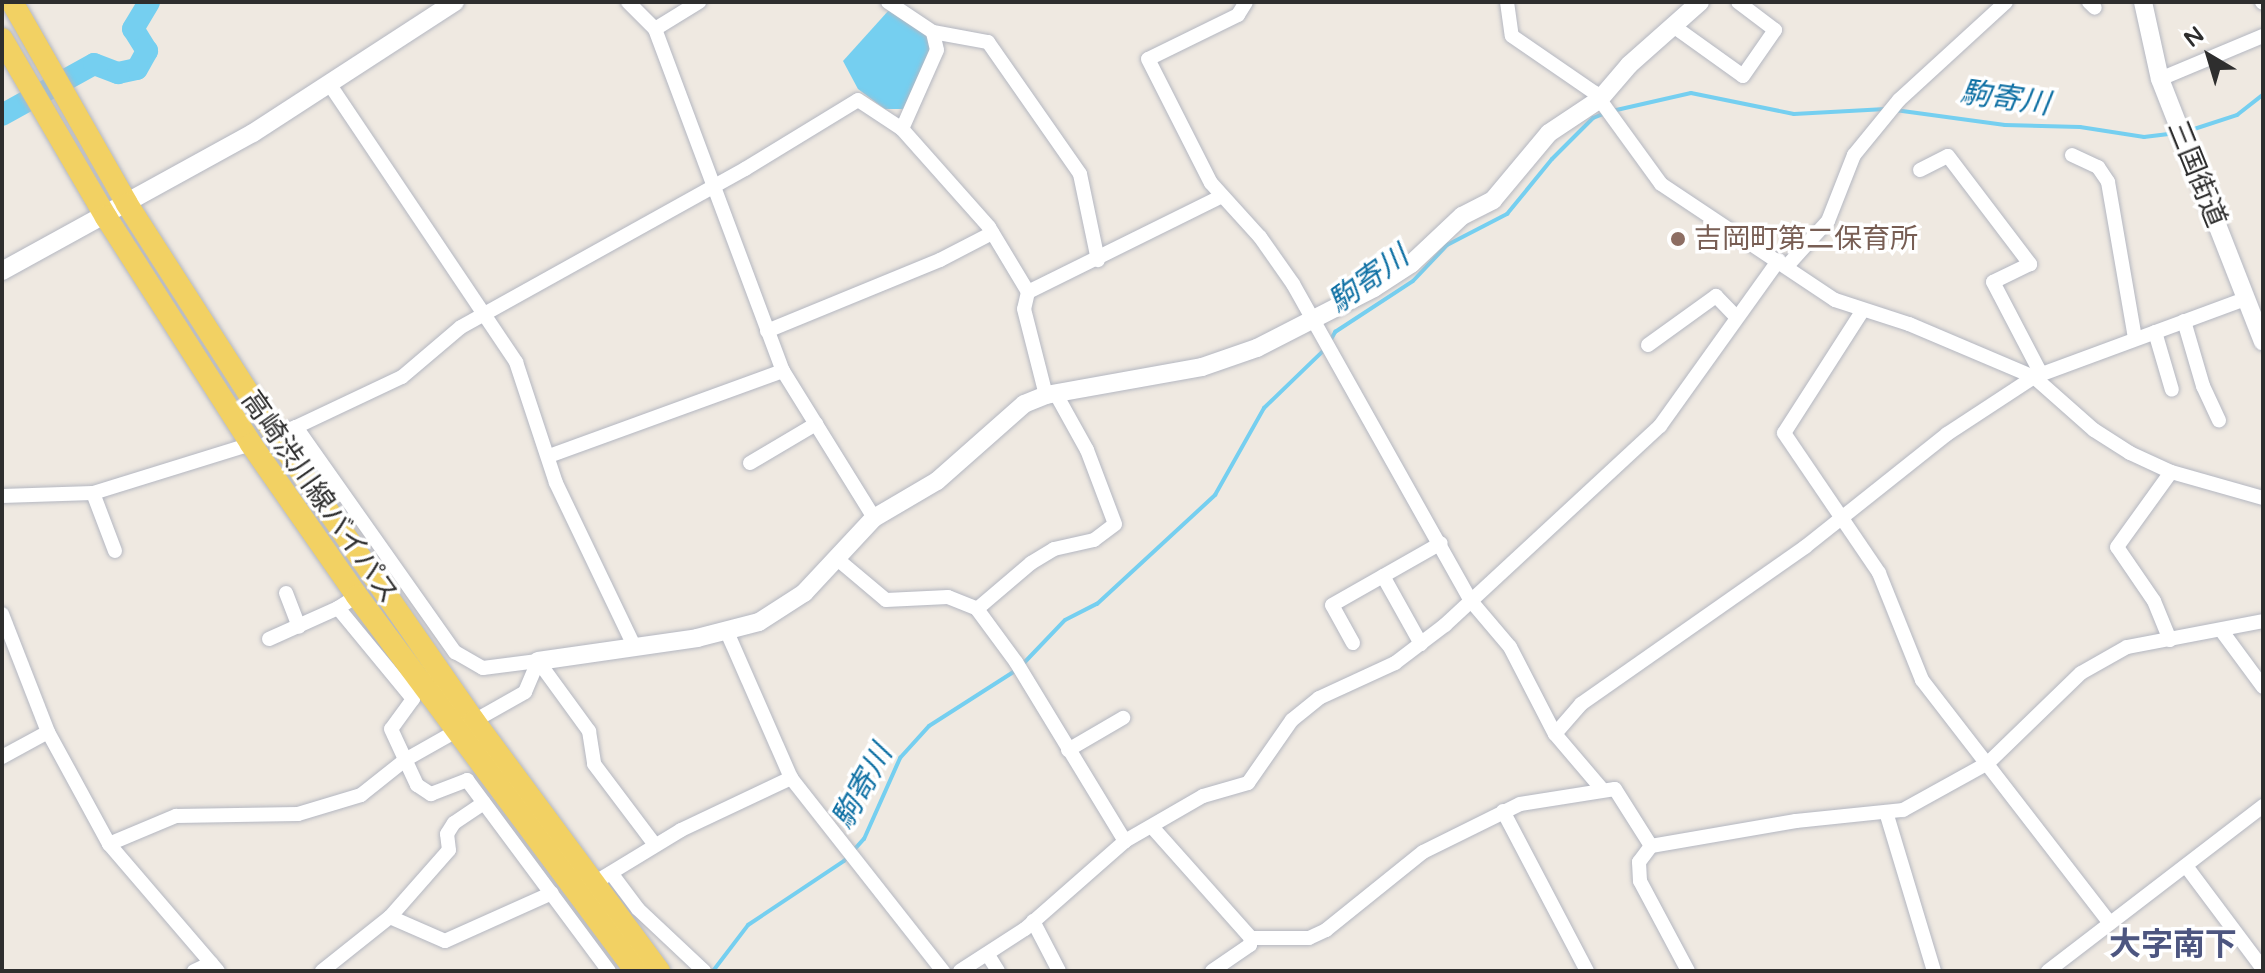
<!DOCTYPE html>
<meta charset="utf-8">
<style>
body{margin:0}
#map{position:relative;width:2265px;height:973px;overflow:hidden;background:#efe9e1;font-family:"Varela Round","Noto Sans JP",sans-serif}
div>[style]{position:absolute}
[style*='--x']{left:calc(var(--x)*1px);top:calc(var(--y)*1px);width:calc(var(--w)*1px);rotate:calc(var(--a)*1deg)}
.water>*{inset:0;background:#75cff0}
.stream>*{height:4px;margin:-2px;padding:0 2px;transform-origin:2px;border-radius:2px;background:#75cff0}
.river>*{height:22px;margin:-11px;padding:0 11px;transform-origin:11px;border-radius:11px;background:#75cff0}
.roads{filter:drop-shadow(0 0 2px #b4b7c1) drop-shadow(0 0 2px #b4b7c1)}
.minor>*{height:14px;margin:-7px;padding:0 7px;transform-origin:7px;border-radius:7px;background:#fff}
.tertiary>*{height:18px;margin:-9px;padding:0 9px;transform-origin:9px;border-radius:9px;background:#fff}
.primary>*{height:22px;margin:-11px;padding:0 11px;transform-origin:11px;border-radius:11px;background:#f2d163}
.dots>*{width:22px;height:22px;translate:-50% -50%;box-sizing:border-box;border:4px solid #fff;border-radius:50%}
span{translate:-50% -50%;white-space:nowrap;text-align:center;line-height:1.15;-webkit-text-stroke:7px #fff;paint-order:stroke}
.street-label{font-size:28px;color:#2e2e2e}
.education-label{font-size:28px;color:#785e54}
.left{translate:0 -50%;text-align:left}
.water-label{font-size:30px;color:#0d6fa3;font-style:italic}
.quarter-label{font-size:32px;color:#4d5680;font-weight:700}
.frame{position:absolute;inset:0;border:4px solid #2e2e2e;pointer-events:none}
.north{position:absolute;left:2169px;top:16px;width:80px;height:80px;-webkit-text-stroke:6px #fff;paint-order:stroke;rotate:322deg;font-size:22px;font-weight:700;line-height:32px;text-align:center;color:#2e2e2e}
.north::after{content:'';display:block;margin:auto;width:28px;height:36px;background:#2e2e2e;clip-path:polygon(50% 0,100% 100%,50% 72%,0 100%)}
</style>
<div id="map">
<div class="water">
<div style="clip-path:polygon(889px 10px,932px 37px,934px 50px,906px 109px,885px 109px,858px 89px,843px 61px)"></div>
</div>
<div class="stream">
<div style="--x:1895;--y:110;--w:111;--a:7.8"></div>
<div style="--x:2005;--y:125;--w:75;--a:1.5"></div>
<div style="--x:2080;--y:127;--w:65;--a:8.9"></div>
<div style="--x:2144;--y:137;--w:31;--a:-7"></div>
<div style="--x:1612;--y:111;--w:81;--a:-12.8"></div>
<div style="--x:1691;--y:93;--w:105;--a:11.5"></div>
<div style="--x:1794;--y:114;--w:92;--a:-3.1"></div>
<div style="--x:2188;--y:131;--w:52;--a:-18.1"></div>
<div style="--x:2237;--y:115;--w:33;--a:-38"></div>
<div style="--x:1329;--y:343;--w:13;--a:-61"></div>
<div style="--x:1335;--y:332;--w:93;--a:-33.2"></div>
<div style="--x:1413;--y:281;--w:50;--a:-46.6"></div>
<div style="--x:1447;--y:245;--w:68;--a:-27.3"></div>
<div style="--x:1507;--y:214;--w:71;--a:-50.7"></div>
<div style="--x:1552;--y:159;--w:58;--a:-45"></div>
<div style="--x:1593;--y:118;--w:11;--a:-22"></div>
<div style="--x:1022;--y:665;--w:62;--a:-46.3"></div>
<div style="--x:1065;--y:620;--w:36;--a:-27"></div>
<div style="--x:1097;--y:604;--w:161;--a:-42.7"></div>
<div style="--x:1215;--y:495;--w:100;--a:-60.6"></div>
<div style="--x:1264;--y:408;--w:83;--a:-44"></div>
<div style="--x:713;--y:971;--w:58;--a:-52.7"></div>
<div style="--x:748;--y:925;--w:115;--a:-33.7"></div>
<div style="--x:844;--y:861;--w:30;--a:-48"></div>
<div style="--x:864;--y:839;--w:89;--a:-66"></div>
<div style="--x:900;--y:758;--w:43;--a:-47.8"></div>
<div style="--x:929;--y:726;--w:102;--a:-32.6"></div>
</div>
<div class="river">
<div style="--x:2;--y:115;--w:105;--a:-29"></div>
<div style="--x:94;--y:64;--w:26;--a:21"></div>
<div style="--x:118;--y:73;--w:19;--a:-12"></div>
<div style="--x:137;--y:69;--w:21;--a:-61"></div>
<div style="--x:147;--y:51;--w:26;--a:-122"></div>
<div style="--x:133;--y:29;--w:31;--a:-59"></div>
</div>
<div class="roads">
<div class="minor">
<div style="--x:628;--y:2;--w:38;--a:45"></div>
<div style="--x:655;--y:29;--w:365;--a:69.5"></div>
<div style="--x:783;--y:371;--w:173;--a:58.2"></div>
<div style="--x:888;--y:2;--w:54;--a:33.7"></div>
<div style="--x:933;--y:32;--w:56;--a:10.3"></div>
<div style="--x:988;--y:42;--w:161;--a:55.1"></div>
<div style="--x:1080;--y:174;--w:88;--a:78.2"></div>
<div style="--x:1246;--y:2;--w:15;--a:122"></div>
<div style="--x:1238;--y:15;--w:100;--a:153.9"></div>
<div style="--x:1148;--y:59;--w:139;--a:63.1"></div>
<div style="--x:1211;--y:183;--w:73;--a:47.8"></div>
<div style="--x:1260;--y:237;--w:57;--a:54.9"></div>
<div style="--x:1293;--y:284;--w:364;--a:60.7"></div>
<div style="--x:1471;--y:601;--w:60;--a:49.7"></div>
<div style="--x:1510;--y:647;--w:98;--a:62.7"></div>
<div style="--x:1555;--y:734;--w:71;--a:49.6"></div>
<div style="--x:1507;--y:2;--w:34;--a:82"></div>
<div style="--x:1512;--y:36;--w:101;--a:34.5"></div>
<div style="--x:1595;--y:93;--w:112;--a:54"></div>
<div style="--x:1661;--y:184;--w:209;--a:33.7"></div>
<div style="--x:1835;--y:300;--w:78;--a:18"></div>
<div style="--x:1909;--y:324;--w:136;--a:23"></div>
<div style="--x:2034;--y:377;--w:80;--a:41.5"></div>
<div style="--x:2094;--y:430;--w:43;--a:32.6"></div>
<div style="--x:2130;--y:453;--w:45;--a:24.9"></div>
<div style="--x:2171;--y:472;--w:96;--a:15.8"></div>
<div style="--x:2089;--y:2;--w:8;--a:45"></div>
<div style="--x:2262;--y:2;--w:1;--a:45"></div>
<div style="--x:1676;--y:28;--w:82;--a:35.6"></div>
<div style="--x:1743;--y:76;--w:56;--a:-55.2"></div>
<div style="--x:1775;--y:30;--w:46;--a:-142.9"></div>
<div style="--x:655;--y:29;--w:52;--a:-31.5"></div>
<div style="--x:2160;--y:79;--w:112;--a:-22.7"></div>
<div style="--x:330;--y:85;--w:334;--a:56.1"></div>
<div style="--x:516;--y:362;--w:127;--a:71.7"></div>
<div style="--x:556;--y:483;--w:181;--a:64.4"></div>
<div style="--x:902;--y:129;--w:86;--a:-66.1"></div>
<div style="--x:937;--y:50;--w:18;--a:-103"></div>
<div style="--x:2072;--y:155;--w:29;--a:25"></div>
<div style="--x:2098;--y:167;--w:18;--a:56"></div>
<div style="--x:2108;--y:182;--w:159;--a:80.2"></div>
<div style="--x:1920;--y:170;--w:31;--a:-27"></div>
<div style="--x:1948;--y:156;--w:136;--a:52.8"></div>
<div style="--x:2030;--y:264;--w:41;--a:154.1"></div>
<div style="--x:1993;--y:282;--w:99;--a:62.4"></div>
<div style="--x:2039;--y:370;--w:9;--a:126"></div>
<div style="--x:1787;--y:266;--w:61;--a:-47.7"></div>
<div style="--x:1828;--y:221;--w:71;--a:-68.5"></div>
<div style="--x:1854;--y:155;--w:71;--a:-50.7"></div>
<div style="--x:1899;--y:100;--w:145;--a:-42.5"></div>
<div style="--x:1028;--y:292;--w:17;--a:103"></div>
<div style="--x:1024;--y:309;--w:89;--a:75.7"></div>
<div style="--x:1863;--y:310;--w:146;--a:122.7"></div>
<div style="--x:1784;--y:433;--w:169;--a:55.8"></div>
<div style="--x:1879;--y:573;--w:115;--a:68.1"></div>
<div style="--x:1922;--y:680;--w:307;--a:52.3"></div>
<div style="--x:2184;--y:321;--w:68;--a:73.7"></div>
<div style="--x:2203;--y:386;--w:38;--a:65"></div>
<div style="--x:767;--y:331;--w:187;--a:-22.3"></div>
<div style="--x:940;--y:260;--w:59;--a:-27.4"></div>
<div style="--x:2155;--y:332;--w:60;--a:73.7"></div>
<div style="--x:1648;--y:345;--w:84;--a:-35.8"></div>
<div style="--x:1716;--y:296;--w:29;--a:46"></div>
<div style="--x:296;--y:427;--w:117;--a:-25.3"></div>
<div style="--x:402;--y:377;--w:77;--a:-40.3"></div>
<div style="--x:461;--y:327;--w:325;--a:-29.1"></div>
<div style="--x:745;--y:169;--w:132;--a:-31.4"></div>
<div style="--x:858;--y:100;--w:53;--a:33.4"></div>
<div style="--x:902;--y:129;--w:131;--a:48.4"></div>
<div style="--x:989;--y:227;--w:76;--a:59"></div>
<div style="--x:1028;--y:292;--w:214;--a:-26.3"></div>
<div style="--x:288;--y:430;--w:9;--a:-21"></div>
<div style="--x:296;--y:427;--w:276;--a:54.8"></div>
<div style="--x:455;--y:652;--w:32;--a:30"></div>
<div style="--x:483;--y:668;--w:55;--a:-7.3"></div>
<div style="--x:549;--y:456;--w:249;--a:-20"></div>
<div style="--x:750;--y:463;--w:77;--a:-30.6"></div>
<div style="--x:93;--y:493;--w:62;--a:69.2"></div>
<div style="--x:2;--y:496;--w:91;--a:-1.9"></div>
<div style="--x:93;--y:493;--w:165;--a:-17.2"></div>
<div style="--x:836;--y:558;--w:65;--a:40"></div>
<div style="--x:886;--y:600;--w:62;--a:-2.8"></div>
<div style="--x:948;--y:597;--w:31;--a:22"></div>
<div style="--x:977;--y:609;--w:66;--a:53.7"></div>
<div style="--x:1016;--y:662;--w:210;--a:58.7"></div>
<div style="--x:1383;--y:576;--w:78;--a:60.8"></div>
<div style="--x:286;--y:593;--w:36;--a:69"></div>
<div style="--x:357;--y:596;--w:22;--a:148"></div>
<div style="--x:338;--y:608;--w:118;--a:50.5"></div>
<div style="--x:413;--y:699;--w:37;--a:126"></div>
<div style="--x:391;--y:729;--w:62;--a:65.1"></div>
<div style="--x:417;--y:785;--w:17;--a:33"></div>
<div style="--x:431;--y:794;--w:39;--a:-21"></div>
<div style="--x:467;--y:780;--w:238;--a:53.4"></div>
<div style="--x:977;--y:609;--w:71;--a:-40.4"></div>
<div style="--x:1031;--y:563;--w:27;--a:-31"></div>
<div style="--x:1054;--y:549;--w:41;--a:-12.7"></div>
<div style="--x:1094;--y:540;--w:26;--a:-37"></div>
<div style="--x:1115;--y:524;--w:79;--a:-110.7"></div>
<div style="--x:1087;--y:450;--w:64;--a:-119"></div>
<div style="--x:2;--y:614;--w:127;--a:68.7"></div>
<div style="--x:48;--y:732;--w:128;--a:61.4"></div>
<div style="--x:109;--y:844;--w:167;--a:49.4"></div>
<div style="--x:2221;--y:630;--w:71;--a:53.6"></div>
<div style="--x:727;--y:632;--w:159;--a:66.3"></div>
<div style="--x:791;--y:778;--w:246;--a:51.8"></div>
<div style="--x:269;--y:639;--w:76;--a:-24.2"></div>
<div style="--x:2170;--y:640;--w:42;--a:-112.3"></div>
<div style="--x:2154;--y:601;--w:65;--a:-124.4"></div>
<div style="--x:2117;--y:547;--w:92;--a:-54.2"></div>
<div style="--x:1353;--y:643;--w:43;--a:-118.9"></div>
<div style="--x:1332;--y:605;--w:125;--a:-29.6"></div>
<div style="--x:538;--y:661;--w:87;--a:53.9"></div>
<div style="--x:589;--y:731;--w:33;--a:81"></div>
<div style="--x:594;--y:764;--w:101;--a:53"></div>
<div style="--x:1555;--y:734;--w:40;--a:-49"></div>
<div style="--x:1581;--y:704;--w:274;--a:-35"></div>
<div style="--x:1805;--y:547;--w:181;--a:-38.5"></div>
<div style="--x:1947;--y:434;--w:104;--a:-33.2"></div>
<div style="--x:2034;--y:377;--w:227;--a:-20.3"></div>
<div style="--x:1068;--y:750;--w:64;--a:-30.2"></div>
<div style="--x:2;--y:757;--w:52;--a:-28.5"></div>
<div style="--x:1503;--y:811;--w:181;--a:62.3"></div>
<div style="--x:1886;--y:812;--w:166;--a:73.2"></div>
<div style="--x:1153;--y:828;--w:147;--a:48.3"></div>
<div style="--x:109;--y:844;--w:73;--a:-22.7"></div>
<div style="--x:176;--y:816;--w:122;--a:-0.9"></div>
<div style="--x:298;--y:814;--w:66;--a:-16.8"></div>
<div style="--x:361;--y:795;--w:56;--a:-38.5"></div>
<div style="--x:405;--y:760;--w:138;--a:-29.5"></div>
<div style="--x:525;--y:692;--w:34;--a:-67"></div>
<div style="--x:2186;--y:866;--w:129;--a:53.2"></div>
<div style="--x:611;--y:873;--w:45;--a:53.1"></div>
<div style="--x:638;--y:909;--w:91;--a:43.2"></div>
<div style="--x:594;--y:883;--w:102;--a:-31.3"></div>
<div style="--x:681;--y:830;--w:122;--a:-25.3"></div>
<div style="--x:390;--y:917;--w:60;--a:23.6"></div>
<div style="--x:445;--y:941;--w:117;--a:-24.2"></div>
<div style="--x:1033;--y:921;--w:56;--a:62.5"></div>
<div style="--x:988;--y:955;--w:19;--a:58"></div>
<div style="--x:194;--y:971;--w:19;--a:-25"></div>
<div style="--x:322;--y:971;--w:87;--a:-38.5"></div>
<div style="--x:390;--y:917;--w:89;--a:-48.6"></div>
<div style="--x:449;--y:850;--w:16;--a:-97"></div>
<div style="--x:447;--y:834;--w:13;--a:-58"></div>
<div style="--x:454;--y:823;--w:36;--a:-34"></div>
<div style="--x:960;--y:971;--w:77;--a:-32.9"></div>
<div style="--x:1025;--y:929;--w:133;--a:-41.3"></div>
<div style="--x:1125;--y:841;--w:90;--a:-30"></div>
<div style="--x:1203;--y:796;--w:47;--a:-16.1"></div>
<div style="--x:1248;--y:783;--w:77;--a:-55.1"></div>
<div style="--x:1292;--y:720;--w:35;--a:-39"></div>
<div style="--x:1319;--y:698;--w:84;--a:-24.7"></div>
<div style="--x:1395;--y:663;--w:63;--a:-37.2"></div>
<div style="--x:1445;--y:625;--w:293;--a:-42.8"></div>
<div style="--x:1660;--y:426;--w:204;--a:-54.4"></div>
<div style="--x:1212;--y:971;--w:46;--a:-34.4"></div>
<div style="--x:1250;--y:945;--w:7;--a:-82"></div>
<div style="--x:1251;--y:938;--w:58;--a:0"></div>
<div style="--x:1309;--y:938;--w:19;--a:-25"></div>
<div style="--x:1326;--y:930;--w:124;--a:-38.8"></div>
<div style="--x:1423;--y:852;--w:108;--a:-26.3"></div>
<div style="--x:1520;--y:804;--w:96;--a:-9"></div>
<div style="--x:1615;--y:789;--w:67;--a:57.7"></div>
<div style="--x:1688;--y:971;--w:102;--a:-118.1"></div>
<div style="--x:1640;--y:881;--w:19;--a:-93"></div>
<div style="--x:1639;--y:862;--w:20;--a:-53"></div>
<div style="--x:1651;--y:846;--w:147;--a:-9.8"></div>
<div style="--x:1796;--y:821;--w:108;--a:-5.9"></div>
<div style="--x:1903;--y:810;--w:97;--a:-28.9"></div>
<div style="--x:1988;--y:763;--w:129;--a:-44.1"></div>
<div style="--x:2081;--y:673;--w:53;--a:-29.5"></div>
<div style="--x:2127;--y:647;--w:138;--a:-10.8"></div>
<div style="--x:2048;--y:971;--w:271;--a:-37.5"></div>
</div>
<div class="tertiary">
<div style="--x:2143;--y:2;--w:79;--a:77.6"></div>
<div style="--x:2160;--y:79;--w:282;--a:68.6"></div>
<div style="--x:2;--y:271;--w:286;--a:-28.8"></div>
<div style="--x:253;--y:133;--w:241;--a:-33"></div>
<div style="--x:538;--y:661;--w:161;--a:-8.2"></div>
<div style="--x:697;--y:638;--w:64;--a:-14.5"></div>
<div style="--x:759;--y:622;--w:54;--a:-32.8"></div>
<div style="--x:804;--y:593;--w:103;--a:-47"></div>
<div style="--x:874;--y:518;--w:73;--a:-30.4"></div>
<div style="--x:937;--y:481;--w:116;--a:-41.5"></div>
<div style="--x:1024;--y:404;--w:24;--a:-22"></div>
<div style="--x:1046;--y:395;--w:158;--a:-10.2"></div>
<div style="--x:1202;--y:367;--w:58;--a:-19.1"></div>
<div style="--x:1257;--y:348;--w:131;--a:-27.1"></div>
<div style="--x:1374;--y:288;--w:44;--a:-33"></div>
<div style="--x:1411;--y:264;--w:70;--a:-43.3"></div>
<div style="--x:1462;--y:216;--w:35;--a:-27"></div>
<div style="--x:1493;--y:200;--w:87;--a:-50.1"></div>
<div style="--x:1549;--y:133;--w:61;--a:-33.7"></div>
<div style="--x:1600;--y:99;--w:45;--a:-49.5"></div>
<div style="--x:1629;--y:65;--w:95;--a:-41.6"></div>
</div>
<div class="primary">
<div style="--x:12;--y:2;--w:232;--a:60.3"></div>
<div style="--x:127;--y:204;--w:276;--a:57.3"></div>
<div style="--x:276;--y:436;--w:347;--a:55.2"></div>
<div style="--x:474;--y:721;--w:311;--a:53.5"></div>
<div style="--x:2;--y:39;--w:206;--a:59.7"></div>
<div style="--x:106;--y:217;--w:269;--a:57.4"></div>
<div style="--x:251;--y:444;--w:185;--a:55.1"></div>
<div style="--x:357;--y:596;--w:467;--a:53.4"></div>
</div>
</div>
<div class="dots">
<div style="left:1678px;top:239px;background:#8d6e63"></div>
</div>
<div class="street-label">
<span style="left:2197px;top:174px;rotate:68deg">三国街道</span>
<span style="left:320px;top:497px;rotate:55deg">高崎渋川線バイパス</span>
</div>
<div class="education-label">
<span class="left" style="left:1694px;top:239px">吉岡町第二保育所</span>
</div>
<div class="water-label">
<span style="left:2005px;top:99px;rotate:8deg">駒寄川</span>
<span style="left:1369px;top:280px;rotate:-36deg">駒寄川</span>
<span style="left:863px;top:787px;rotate:-61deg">駒寄川</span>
</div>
<div class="quarter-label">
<span style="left:2173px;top:945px">大字南下</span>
</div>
<div class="frame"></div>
<div class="north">N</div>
</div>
